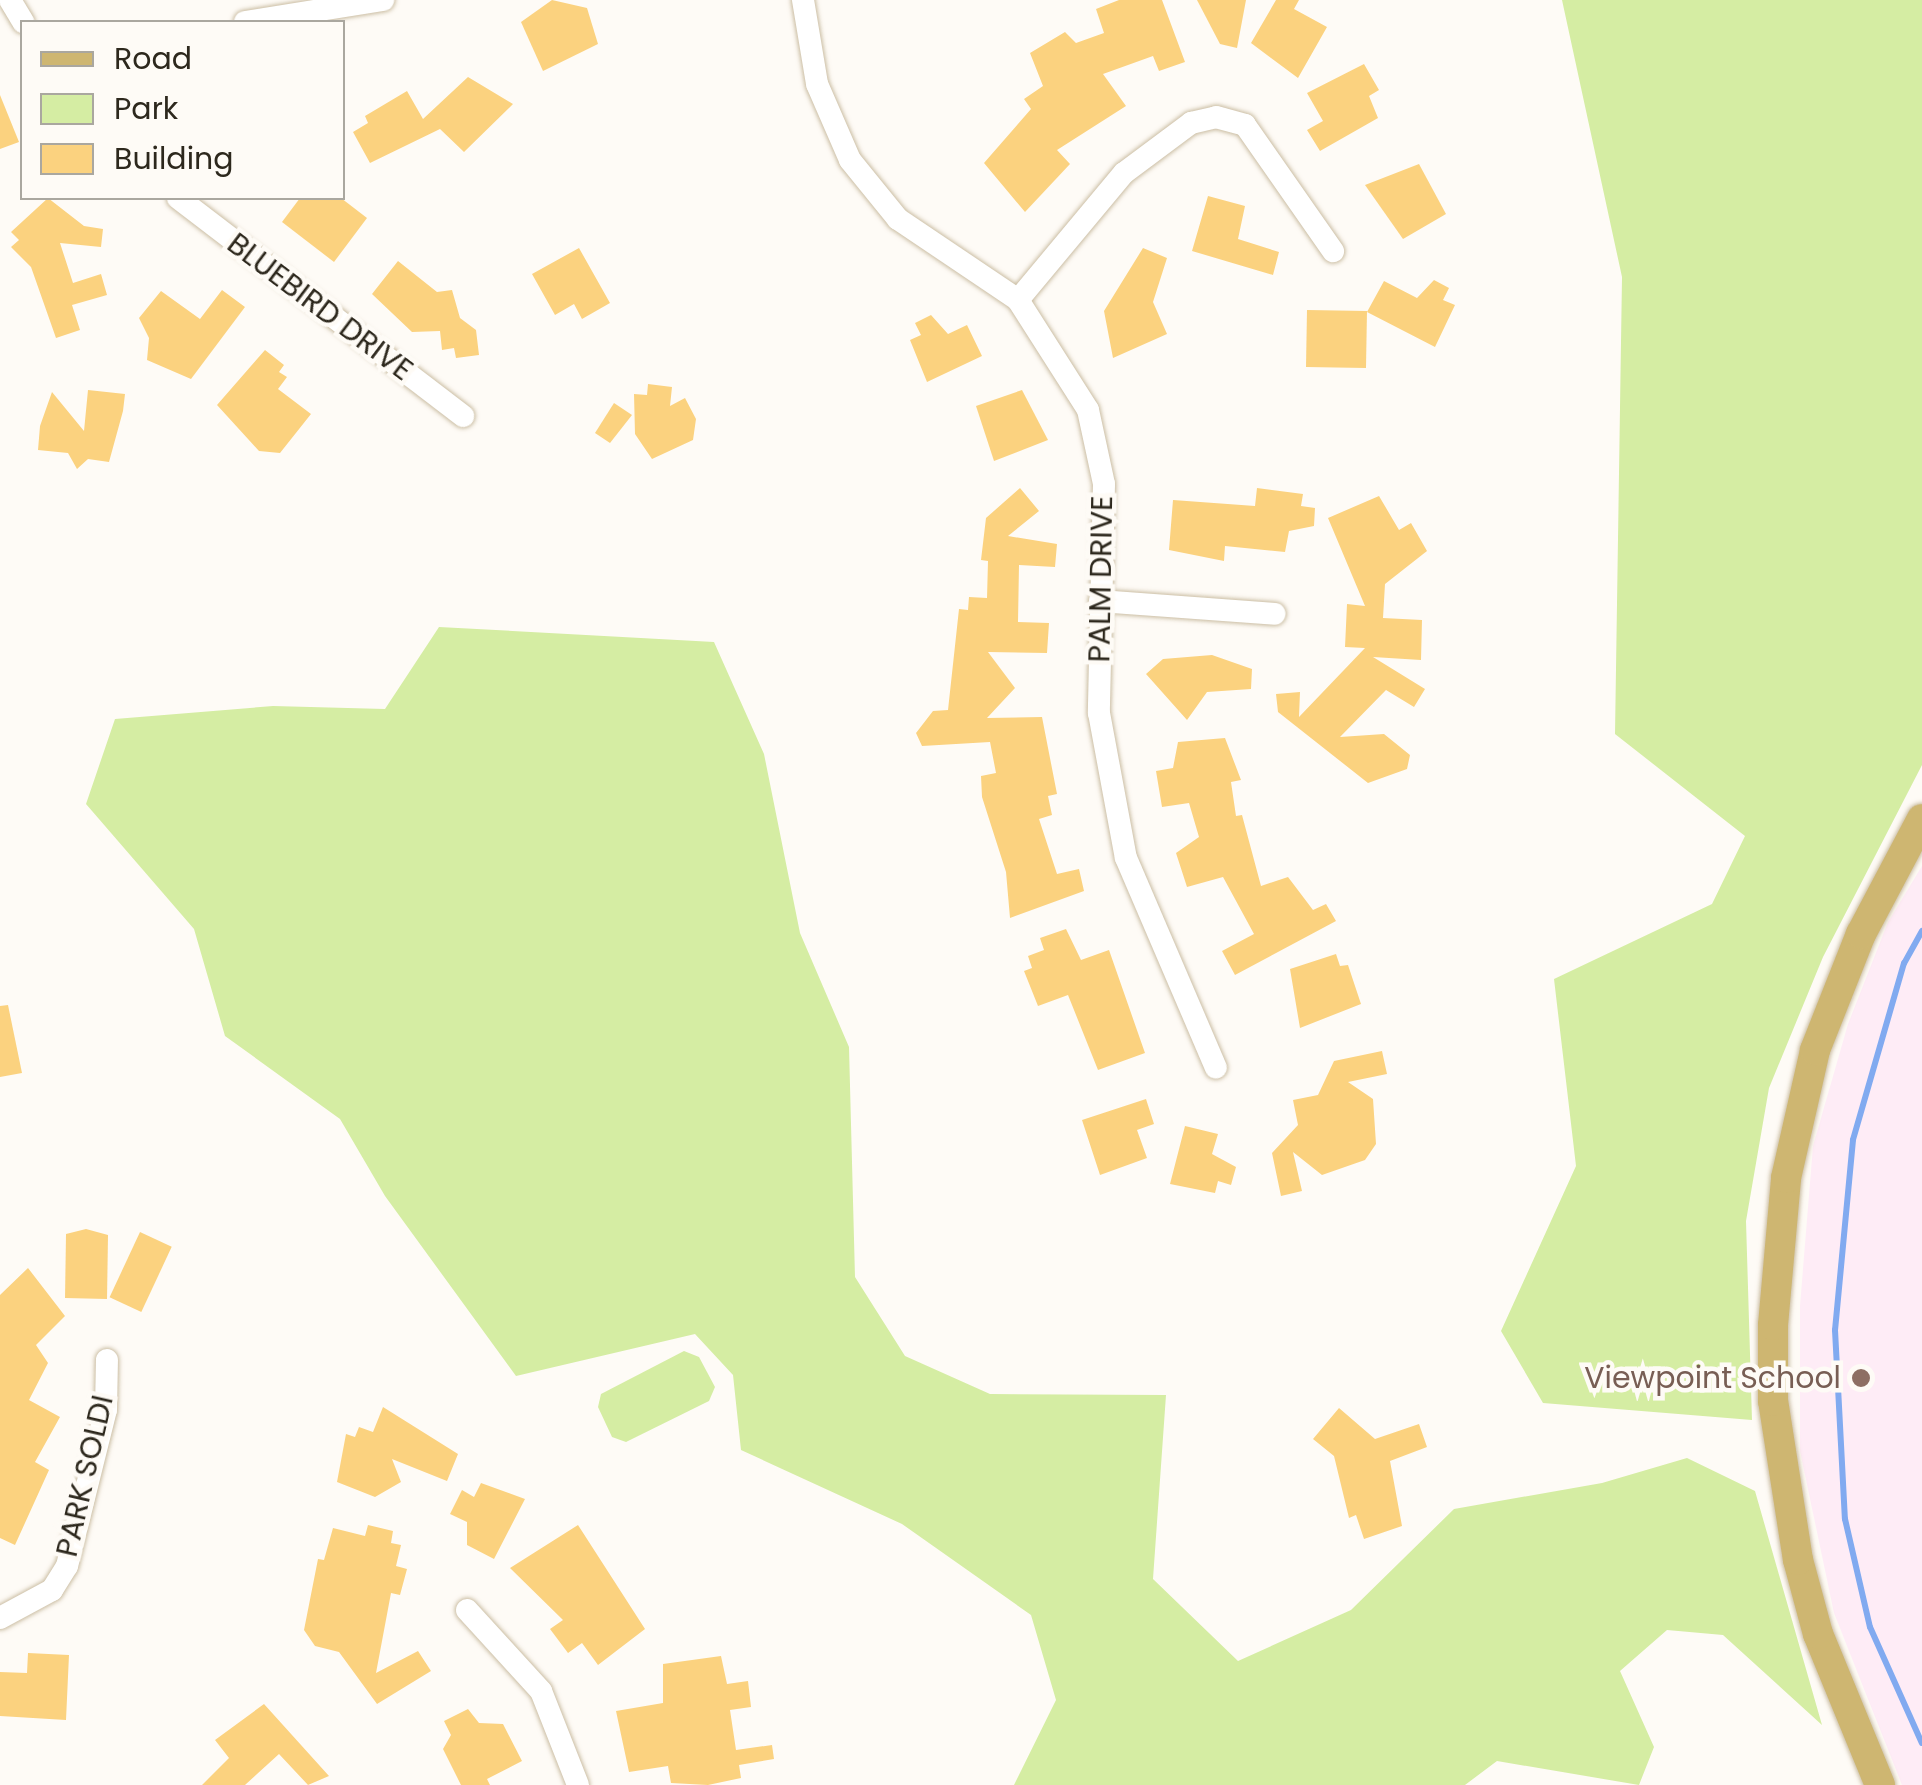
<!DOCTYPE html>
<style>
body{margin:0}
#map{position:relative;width:1922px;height:1785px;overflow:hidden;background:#fefbf6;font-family:Poppins,sans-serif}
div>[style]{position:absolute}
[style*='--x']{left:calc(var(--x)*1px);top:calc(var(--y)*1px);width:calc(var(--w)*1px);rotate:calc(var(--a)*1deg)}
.education>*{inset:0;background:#feecf6}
.green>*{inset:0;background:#d5eda3}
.stream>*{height:6px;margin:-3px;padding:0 3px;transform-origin:3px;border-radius:3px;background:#81aaf0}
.building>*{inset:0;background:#fbd27f;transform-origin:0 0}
.roads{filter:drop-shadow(0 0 2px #cbbea4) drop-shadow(0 0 2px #cbbea4)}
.minor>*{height:22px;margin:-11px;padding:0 11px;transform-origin:11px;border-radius:11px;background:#fff}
.major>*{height:30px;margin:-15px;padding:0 15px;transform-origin:15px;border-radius:15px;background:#ceb671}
.dots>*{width:28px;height:28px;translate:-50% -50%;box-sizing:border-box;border:5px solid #fefbf6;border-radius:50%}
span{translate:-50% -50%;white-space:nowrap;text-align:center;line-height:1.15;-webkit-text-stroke:9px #fefbf6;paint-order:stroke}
.street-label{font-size:30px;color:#2d281d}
.education-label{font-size:30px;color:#785e54}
.right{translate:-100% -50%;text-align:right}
.legend{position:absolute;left:20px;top:20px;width:325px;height:180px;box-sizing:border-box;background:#fefbf6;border:2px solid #aaa79f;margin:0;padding:12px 18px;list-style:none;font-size:30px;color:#2d281d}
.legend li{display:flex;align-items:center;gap:20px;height:50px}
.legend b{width:50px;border:2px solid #aaa79f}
</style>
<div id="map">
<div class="education">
<div style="clip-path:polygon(1922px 866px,1922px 1785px,1902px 1785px,1834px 1613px,1800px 1451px,1800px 1306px,1813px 1146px,1848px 1024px,1888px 922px)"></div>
</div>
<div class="green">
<div style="clip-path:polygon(1562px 0,1922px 0,1922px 765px,1823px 957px,1769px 1088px,1746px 1221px,1752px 1420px,1543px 1403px,1501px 1331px,1576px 1166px,1554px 979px,1712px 904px,1745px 836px,1615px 734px,1622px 277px)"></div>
<div style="clip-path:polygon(439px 627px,714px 642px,764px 754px,800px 933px,849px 1047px,855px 1277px,905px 1356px,990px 1394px,1166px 1395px,1153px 1579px,1238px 1661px,1351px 1610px,1454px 1509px,1602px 1483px,1687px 1458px,1755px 1491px,1822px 1725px,1723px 1635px,1667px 1630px,1620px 1671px,1654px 1747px,1639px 1785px,1497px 1761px,1465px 1785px,1014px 1785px,1056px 1700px,1031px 1615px,902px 1524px,741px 1450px,733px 1375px,695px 1334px,516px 1376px,385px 1196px,340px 1119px,225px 1036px,194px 929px,86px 804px,115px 719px,273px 706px,385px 709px)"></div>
<div style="clip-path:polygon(684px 1351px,699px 1357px,715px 1387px,709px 1401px,626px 1442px,612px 1437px,598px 1407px,601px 1394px)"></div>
</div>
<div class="stream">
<div style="--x:1922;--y:931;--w:37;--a:119"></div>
<div style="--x:1904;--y:963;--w:184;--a:106.1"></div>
<div style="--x:1853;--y:1140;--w:191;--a:95.4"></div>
<div style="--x:1835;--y:1330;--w:189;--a:87"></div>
<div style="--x:1845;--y:1519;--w:111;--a:77"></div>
<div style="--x:1870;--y:1627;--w:127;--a:65.9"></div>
</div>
<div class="building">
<div style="clip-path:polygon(552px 0,587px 8px,598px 44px,543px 71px,521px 22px)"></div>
<div style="clip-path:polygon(1119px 0,1162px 0,1185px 62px,1159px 71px,1153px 56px,1103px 74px,1126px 106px,1057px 150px,1070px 164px,1025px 212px,984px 163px,1031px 109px,1024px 99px,1043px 86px,1030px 53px,1065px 32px,1076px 43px,1104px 33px,1096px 9px)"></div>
<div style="clip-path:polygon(1197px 0,1246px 0,1237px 48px,1220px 44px)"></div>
<div style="clip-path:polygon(1276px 0,1299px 0,1294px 9px,1327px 27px,1298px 78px,1251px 43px)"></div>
<div style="clip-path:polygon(1364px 64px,1379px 90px,1369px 96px,1378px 118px,1320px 151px,1307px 130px,1323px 121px,1307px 93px)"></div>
<div style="clip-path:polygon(468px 77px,513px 104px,464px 152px,440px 129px,370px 163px,353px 132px,368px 123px,365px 116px,407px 91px,423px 119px)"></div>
<div style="clip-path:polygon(0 95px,19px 142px,0 149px)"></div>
<div style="clip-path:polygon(1419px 164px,1446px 214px,1403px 239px,1365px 185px)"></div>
<div style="clip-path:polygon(1208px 196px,1245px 206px,1238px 239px,1279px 252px,1273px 275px,1192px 251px)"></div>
<div style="clip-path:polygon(48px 198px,84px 226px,103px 229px,101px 247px,60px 243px,73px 283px,101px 274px,107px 295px,72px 305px,80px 330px,56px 338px,31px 267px,11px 247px,19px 240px,11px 232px)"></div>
<div style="clip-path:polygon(300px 198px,341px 198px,367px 218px,334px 262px,282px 222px)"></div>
<div style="clip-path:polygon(579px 248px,610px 303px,582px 319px,574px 304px,555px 315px,532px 274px)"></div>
<div style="clip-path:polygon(1143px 248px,1167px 258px,1153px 302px,1167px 334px,1113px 358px,1104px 311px)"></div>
<div style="clip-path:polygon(398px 261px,437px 292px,452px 290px,460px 318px,476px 330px,479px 355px,456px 358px,454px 348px,442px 350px,440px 331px,412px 332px,372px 294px)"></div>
<div style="clip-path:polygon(1434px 280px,1449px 288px,1443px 300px,1455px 305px,1435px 347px,1367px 312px,1384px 281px,1417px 298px)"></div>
<div style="clip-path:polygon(222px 290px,245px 307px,191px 379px,147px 360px,149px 338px,139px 318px,161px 291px,200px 319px)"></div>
<div style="left:1307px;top:310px;width:60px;height:57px;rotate:1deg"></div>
<div style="clip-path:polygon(931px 315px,948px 334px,967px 325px,982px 356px,927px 382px,910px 340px,921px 335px,915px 323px)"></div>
<div style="clip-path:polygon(265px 350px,284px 365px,279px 372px,287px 377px,278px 389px,311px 414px,280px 453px,259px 451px,217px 405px)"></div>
<div style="clip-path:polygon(648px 384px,672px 387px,670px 406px,685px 398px,696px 419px,693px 440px,652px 459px,635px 434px,634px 394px,647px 395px)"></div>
<div style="clip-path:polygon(88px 390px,125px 394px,123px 411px,109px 462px,88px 459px,77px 469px,68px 453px,38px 450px,40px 426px,52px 392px,84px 431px)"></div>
<div style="clip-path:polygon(1022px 390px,1048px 440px,994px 461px,976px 406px)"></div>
<div style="clip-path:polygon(614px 403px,632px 415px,610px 443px,595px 433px)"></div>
<div style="clip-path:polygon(1020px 488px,1039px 511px,1008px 536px,1057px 544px,1055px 567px,1019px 565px,1018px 622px,1049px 623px,1047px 653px,988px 652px,1015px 688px,987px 718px,1042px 717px,1057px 794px,1048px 796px,1052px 815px,1039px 819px,1057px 874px,1079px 869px,1084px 891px,1010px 918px,1006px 872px,982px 797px,981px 776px,996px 773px,990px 742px,922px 746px,916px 733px,933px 711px,948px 710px,959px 609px,968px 610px,969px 597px,987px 598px,988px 561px,981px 560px,986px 518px)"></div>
<div style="clip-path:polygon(1257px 488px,1303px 494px,1301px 506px,1315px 508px,1314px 526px,1289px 531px,1285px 552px,1225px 546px,1224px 561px,1169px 550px,1173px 500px,1255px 506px)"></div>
<div style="clip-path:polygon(1379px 496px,1399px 530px,1411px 523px,1427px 551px,1385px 584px,1383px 618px,1422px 620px,1421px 660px,1373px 657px,1425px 689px,1414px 707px,1386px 690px,1340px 737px,1384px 734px,1410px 755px,1407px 769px,1368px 783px,1278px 712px,1276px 694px,1300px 692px,1299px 717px,1365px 648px,1345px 647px,1347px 604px,1365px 606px,1328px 518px)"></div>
<div style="clip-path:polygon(1212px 655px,1252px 669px,1251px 689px,1207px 692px,1187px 720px,1146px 674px,1163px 659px)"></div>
<div style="clip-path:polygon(1225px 738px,1241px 780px,1231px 782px,1236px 816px,1242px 815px,1261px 886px,1288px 877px,1313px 910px,1326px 904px,1336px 921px,1235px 975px,1222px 951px,1254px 934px,1223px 877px,1187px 887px,1176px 853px,1199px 837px,1189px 803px,1162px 807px,1156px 771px,1173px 768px,1178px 742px)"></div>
<div style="clip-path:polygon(1066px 929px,1081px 960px,1109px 950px,1145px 1053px,1098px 1070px,1068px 995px,1038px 1006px,1024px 971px,1032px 968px,1028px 956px,1044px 950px,1040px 938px)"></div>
<div style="clip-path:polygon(1336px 954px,1340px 966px,1348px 965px,1361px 1004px,1300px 1028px,1290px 969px)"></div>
<div style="clip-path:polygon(8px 1005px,22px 1073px,0 1077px,0 1006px)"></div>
<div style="clip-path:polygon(1382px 1051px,1387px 1074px,1348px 1082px,1373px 1099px,1376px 1144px,1365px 1160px,1322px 1175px,1293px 1152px,1302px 1191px,1281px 1196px,1272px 1153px,1298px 1125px,1293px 1100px,1318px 1095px,1334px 1061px)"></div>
<div style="clip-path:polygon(1146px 1099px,1154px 1124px,1137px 1130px,1147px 1158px,1100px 1175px,1082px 1120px)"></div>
<div style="clip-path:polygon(1185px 1126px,1218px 1134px,1212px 1154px,1236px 1167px,1231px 1185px,1218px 1181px,1215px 1193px,1170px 1184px)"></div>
<div style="clip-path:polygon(86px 1229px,108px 1235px,107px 1299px,65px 1298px,66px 1234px)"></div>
<div style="left:140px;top:1232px;width:35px;height:72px;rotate:25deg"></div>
<div style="clip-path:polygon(28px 1268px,65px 1316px,36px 1345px,48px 1363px,29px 1400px,60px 1417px,35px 1462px,49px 1470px,15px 1545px,0 1538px,0 1295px)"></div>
<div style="clip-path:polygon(383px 1407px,458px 1454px,447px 1481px,392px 1459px,401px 1482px,375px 1497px,337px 1482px,346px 1434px,355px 1437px,359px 1427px,373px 1432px)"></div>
<div style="clip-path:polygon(1339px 1408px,1375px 1439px,1419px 1424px,1427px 1447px,1390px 1461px,1402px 1526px,1364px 1539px,1356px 1515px,1349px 1518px,1334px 1456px,1313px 1439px)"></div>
<div style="clip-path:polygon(481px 1483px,525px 1499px,494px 1559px,467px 1545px,467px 1522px,450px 1514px,462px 1490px,474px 1497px)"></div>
<div style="clip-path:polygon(368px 1525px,393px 1531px,391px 1543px,401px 1545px,396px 1566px,407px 1569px,400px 1595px,391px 1593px,376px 1673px,418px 1651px,431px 1671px,377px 1704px,339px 1652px,315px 1646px,304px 1630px,318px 1559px,324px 1560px,333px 1528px,365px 1536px)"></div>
<div style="clip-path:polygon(578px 1525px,645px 1629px,598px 1665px,582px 1643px,568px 1653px,550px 1629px,563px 1620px,510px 1568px)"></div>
<div style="clip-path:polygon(28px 1653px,69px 1655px,66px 1720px,0 1716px,0 1672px,27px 1673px)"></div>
<div style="clip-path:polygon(721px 1656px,727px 1684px,748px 1681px,751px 1707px,730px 1710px,736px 1750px,772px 1745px,774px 1759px,739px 1765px,741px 1778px,708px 1785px,671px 1783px,668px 1766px,629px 1772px,616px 1711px,663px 1703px,663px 1664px)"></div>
<div style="clip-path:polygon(264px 1704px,329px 1776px,308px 1785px,279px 1754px,245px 1785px,202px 1785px,229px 1758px,215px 1740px)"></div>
<div style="clip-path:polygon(468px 1709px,479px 1723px,503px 1724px,522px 1761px,487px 1779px,490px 1785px,461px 1785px,443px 1749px,451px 1735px,444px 1721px)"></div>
</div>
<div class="roads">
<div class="minor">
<div style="--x:10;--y:0;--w:26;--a:59"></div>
<div style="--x:803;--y:0;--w:85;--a:80.5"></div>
<div style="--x:817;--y:84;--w:83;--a:66.5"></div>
<div style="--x:850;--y:160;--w:76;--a:50.9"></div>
<div style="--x:898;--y:219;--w:145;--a:34"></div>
<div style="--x:1018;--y:300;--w:130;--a:57.5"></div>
<div style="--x:1088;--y:410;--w:76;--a:77.8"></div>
<div style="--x:1104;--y:484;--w:229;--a:91.3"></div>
<div style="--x:1099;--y:713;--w:147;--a:79.5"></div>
<div style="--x:1126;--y:858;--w:228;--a:66.8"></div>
<div style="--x:245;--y:22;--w:140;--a:-9.1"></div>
<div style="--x:178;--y:198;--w:359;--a:37.4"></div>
<div style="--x:1018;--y:300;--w:165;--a:-50.2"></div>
<div style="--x:1124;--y:173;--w:84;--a:-36.7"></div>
<div style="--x:1191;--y:123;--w:26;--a:-13"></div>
<div style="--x:1216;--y:117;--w:30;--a:15"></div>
<div style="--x:1245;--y:125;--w:154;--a:55.1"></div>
<div style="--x:1100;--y:601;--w:175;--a:4.2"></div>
<div style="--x:467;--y:1610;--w:110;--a:47.6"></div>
<div style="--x:541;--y:1691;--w:101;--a:68.5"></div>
<div style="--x:0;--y:1618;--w:59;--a:-28.3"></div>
<div style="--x:52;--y:1590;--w:28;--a:-58"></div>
<div style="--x:67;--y:1566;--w:161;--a:-76"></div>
<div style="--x:106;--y:1410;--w:50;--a:-88.9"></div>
</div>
<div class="major">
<div style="--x:1880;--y:1785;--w:163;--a:-112.3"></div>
<div style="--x:1818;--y:1634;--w:77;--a:-105.1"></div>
<div style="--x:1798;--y:1560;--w:161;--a:-98.9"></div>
<div style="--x:1773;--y:1401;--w:76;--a:-90"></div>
<div style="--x:1773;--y:1325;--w:148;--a:-84.9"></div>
<div style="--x:1786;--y:1178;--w:131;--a:-77.2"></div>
<div style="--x:1815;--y:1050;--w:125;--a:-68.4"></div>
<div style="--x:1861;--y:934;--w:130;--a:-62.1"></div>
</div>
</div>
<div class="dots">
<div style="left:1861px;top:1378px;background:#8d6e63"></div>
</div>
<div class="street-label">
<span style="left:320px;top:307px;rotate:37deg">BLUEBIRD DRIVE</span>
<span style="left:1101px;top:579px;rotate:-89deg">PALM DRIVE</span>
<span style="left:85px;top:1476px;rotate:-77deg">PARK SOLDI</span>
</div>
<div class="education-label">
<span class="right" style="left:1841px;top:1378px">Viewpoint School</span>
</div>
<ul class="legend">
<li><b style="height:12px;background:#ceb671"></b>Road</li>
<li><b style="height:28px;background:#d5eda3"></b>Park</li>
<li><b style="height:28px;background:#fbd27f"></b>Building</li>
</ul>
</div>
